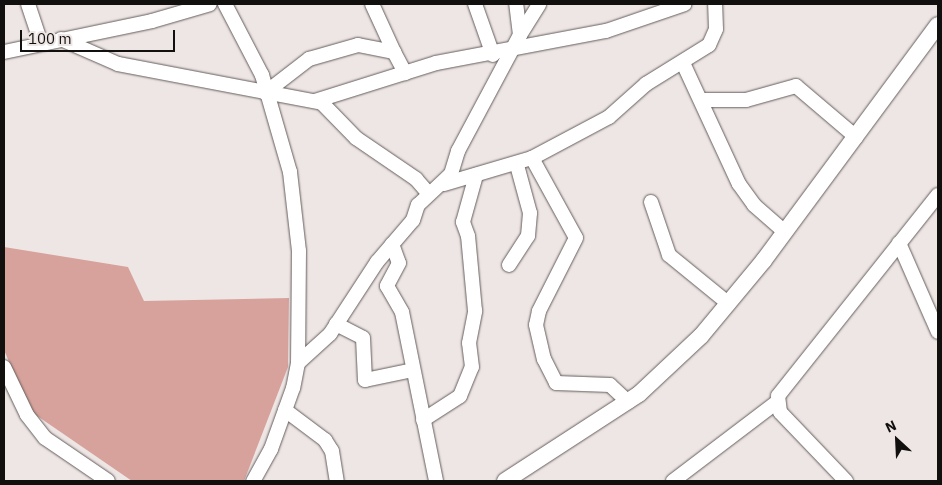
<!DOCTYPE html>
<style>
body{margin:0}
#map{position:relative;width:942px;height:485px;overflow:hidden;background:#eee6e5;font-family:"IBM Plex Sans",sans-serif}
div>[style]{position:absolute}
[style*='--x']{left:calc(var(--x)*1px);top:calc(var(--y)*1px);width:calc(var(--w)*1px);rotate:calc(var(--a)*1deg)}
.forest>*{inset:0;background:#d7a29b}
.roads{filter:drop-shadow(0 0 1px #645d5c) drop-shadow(0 0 1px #645d5c)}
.minor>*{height:14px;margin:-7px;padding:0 7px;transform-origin:7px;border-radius:7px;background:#fff}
.major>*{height:16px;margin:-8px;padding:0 8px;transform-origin:8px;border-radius:8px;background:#fff}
span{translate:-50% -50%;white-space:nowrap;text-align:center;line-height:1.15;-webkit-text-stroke:4px #eee6e5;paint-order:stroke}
.frame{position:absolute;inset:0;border:5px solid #120f0f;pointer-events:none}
.north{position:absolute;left:872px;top:415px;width:50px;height:50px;-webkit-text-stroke:4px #eee6e5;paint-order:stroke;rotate:335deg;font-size:14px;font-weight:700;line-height:20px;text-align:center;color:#120f0f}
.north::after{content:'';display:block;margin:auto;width:18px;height:22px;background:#120f0f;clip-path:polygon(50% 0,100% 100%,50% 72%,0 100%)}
.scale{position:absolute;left:20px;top:30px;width:155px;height:22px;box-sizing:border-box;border:2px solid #120f0f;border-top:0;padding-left:6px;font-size:15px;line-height:18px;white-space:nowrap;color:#120f0f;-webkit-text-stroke:4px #eee6e5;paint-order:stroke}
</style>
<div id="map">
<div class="forest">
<div style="clip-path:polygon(4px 247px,128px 267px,144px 301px,289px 298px,288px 367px,244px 481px,132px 481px,30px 411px,4px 350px)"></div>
</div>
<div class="roads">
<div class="minor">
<div style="--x:28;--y:4;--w:41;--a:71.6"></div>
<div style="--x:225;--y:4;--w:80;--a:62.5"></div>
<div style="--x:262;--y:75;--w:101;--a:73.9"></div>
<div style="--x:290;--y:172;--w:80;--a:83.5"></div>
<div style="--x:299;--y:251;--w:112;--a:90.5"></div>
<div style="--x:298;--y:363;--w:25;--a:101"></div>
<div style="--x:293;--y:388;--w:65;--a:109.8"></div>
<div style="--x:271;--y:449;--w:37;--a:119"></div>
<div style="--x:372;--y:4;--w:53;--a:65.4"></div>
<div style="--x:475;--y:4;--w:54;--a:70.6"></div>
<div style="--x:520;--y:35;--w:36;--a:-58"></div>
<div style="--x:61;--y:39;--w:62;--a:23.7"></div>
<div style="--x:118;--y:64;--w:208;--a:10.8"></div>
<div style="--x:322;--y:103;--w:49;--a:45.8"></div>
<div style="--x:356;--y:138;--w:73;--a:34.3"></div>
<div style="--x:416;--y:179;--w:18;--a:49"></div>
<div style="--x:4;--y:52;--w:151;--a:-11.8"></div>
<div style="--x:152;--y:21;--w:60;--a:-16.3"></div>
<div style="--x:683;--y:63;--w:133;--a:65.2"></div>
<div style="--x:739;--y:184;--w:26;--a:54"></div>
<div style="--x:754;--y:205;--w:41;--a:41.1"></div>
<div style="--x:265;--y:93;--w:56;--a:-37.7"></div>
<div style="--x:309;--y:59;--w:51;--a:-15.9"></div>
<div style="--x:358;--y:45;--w:37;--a:11"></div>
<div style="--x:394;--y:52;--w:24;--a:62"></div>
<div style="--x:701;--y:100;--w:45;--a:0"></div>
<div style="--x:746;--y:100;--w:52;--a:-15.6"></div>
<div style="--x:796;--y:86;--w:79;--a:40.4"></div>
<div style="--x:315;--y:101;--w:127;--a:-17.4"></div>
<div style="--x:436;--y:63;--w:173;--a:-10.7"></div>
<div style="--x:606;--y:31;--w:83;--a:-18.9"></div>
<div style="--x:532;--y:158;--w:91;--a:61.2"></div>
<div style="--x:576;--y:238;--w:82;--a:116.9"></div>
<div style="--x:539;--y:311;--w:14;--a:102"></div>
<div style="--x:536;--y:325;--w:35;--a:77"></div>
<div style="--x:544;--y:359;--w:27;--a:63"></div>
<div style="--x:556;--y:383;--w:54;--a:2.1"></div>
<div style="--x:610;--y:385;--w:25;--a:43"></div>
<div style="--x:444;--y:184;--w:92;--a:-16.5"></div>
<div style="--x:532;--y:158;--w:87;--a:-28"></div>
<div style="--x:609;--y:117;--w:50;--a:-41.7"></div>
<div style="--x:646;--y:84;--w:74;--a:-31.8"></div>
<div style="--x:709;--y:45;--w:17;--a:-66"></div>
<div style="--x:716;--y:29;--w:25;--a:-92"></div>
<div style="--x:651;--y:202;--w:56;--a:71.2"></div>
<div style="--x:669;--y:255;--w:77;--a:39.2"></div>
<div style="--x:899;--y:243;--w:97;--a:66.3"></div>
<div style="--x:392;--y:244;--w:20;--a:70"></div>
<div style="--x:399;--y:263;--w:26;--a:118"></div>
<div style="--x:387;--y:286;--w:30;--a:60"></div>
<div style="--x:402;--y:312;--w:172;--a:78.6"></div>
<div style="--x:509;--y:265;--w:35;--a:-57"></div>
<div style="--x:528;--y:236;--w:23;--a:-85"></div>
<div style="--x:530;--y:213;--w:50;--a:-105.2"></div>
<div style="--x:336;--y:324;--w:30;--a:27"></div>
<div style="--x:363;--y:338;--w:42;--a:87.3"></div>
<div style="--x:365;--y:380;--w:49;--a:-11.8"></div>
<div style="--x:298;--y:363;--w:43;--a:-42.2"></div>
<div style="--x:330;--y:334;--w:86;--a:-56.9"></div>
<div style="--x:377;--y:262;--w:55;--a:-49.4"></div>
<div style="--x:413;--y:220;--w:16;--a:-72"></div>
<div style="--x:418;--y:205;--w:45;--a:-43.2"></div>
<div style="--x:451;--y:174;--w:24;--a:-73"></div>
<div style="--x:458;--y:151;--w:132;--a:-61.9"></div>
<div style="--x:520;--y:35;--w:31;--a:-97"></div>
<div style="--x:4;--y:367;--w:53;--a:64.4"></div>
<div style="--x:27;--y:415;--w:29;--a:52"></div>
<div style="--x:45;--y:438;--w:76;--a:34.3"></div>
<div style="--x:285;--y:410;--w:50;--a:36.9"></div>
<div style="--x:325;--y:440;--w:13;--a:58"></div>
<div style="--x:332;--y:451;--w:30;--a:81"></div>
<div style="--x:423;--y:420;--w:44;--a:-33"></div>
<div style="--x:460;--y:396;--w:31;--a:-68"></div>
<div style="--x:472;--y:367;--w:24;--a:-97"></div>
<div style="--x:469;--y:343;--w:33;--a:-79"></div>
<div style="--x:475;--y:311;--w:75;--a:-95.3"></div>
<div style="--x:468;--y:236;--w:15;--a:-110"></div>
<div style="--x:463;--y:222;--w:49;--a:-74.5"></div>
<div style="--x:673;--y:481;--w:131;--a:-37.2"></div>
<div style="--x:846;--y:481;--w:95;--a:-133.7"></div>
<div style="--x:780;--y:412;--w:16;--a:-97"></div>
<div style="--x:778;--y:396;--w:257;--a:-51.5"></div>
</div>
<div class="major">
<div style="--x:505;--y:481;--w:160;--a:-33"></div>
<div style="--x:639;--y:394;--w:85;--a:-43.1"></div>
<div style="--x:701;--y:336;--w:99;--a:-50.3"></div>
<div style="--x:764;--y:260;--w:292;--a:-53.5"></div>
</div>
</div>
<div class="frame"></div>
<div class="north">N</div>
<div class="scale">100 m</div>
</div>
